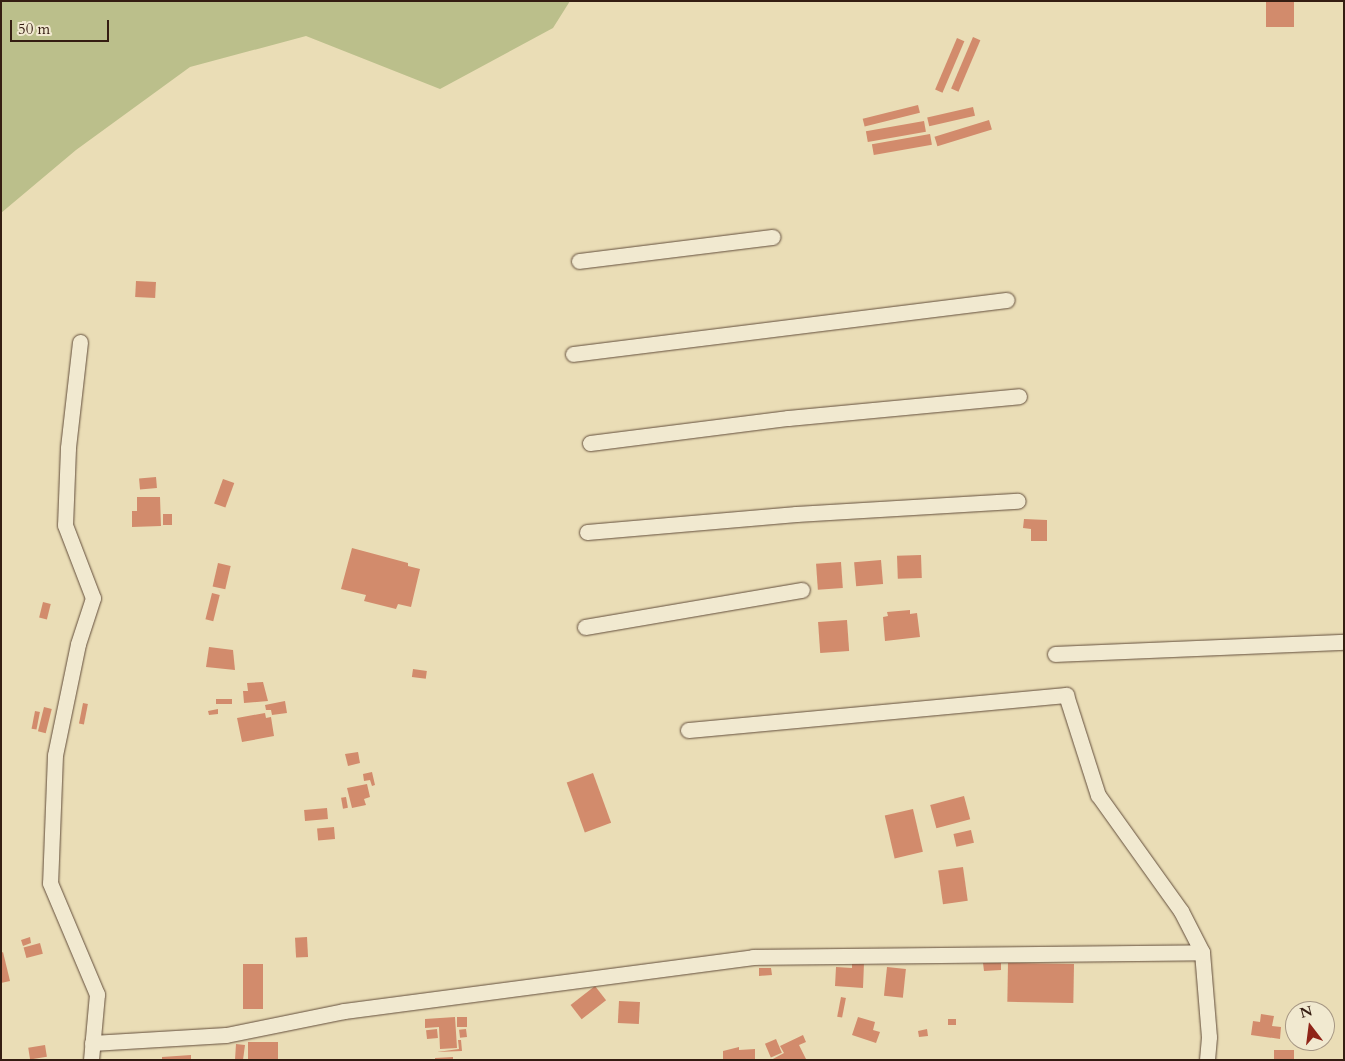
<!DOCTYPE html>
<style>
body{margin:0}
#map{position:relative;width:1345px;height:1061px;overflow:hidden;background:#eaddb6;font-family:Cardo,serif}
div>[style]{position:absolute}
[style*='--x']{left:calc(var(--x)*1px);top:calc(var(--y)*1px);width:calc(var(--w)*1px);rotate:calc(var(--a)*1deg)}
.green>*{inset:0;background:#bbbf8b}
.building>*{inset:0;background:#d28b6c;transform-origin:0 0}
.roads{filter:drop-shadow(0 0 1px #624d3b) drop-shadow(0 0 1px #624d3b)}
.minor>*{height:15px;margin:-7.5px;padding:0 7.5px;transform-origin:7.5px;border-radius:7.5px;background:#f1e9d0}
span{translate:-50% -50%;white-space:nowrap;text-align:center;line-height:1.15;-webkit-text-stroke:4px #f1e9d0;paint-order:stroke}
.frame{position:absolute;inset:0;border:2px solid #351d12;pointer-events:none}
.north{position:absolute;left:1285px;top:1001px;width:50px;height:50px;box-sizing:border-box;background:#f1e9d0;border:1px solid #a69784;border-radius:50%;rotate:345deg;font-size:14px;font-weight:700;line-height:20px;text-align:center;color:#351d12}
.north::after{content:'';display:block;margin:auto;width:18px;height:22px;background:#8f2418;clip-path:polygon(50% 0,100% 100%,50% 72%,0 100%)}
.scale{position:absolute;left:10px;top:20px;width:99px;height:22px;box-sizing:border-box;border:2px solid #351d12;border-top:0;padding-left:6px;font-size:15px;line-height:18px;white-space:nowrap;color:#351d12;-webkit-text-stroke:4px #f1e9d0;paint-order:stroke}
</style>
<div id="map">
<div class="green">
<div style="clip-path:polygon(1px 1px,570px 1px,553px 28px,440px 89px,306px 36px,190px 67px,76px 150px,1px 213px)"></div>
</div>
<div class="building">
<div style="left:1266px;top:1px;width:28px;height:26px"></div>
<div style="left:973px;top:37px;width:8px;height:56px;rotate:23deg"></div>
<div style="left:957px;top:38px;width:8px;height:56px;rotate:23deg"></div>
<div style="left:918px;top:105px;width:8px;height:57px;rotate:76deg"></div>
<div style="left:973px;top:107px;width:9px;height:47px;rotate:77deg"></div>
<div style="left:989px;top:120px;width:10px;height:57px;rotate:73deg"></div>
<div style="left:924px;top:121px;width:11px;height:59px;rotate:80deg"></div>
<div style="left:930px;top:134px;width:11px;height:59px;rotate:80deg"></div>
<div style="left:136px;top:281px;width:20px;height:16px;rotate:3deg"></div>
<div style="left:156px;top:477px;width:11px;height:17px;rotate:85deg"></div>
<div style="left:223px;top:479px;width:12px;height:26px;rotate:20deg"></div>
<div style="clip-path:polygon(137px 497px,160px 497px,161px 526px,132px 527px,132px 511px,137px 511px)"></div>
<div style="left:163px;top:514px;width:9px;height:11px"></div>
<div style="clip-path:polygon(1024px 519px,1047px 520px,1047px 541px,1031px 541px,1031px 529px,1023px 528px)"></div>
<div style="clip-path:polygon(352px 548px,408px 563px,408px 566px,420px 569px,411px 607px,398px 604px,396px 609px,364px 601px,366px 595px,341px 589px)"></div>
<div style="left:921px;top:555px;width:23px;height:24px;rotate:88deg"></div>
<div style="left:881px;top:560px;width:24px;height:27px;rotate:85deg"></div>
<div style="left:841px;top:562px;width:26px;height:25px;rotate:86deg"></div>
<div style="left:218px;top:563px;width:13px;height:24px;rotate:13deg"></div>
<div style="left:212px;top:593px;width:8px;height:27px;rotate:14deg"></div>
<div style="left:43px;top:602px;width:8px;height:16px;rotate:14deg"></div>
<div style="clip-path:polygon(910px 610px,910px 614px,917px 613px,920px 637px,885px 641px,883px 617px,888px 616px,887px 612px)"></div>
<div style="left:847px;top:620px;width:31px;height:29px;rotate:86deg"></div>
<div style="clip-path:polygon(209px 647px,233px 650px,235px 670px,206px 667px)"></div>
<div style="left:413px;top:669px;width:14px;height:8px;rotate:8deg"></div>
<div style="clip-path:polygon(263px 682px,268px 701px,244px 703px,243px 691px,248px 691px,247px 683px)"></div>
<div style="left:232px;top:699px;width:5px;height:16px;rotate:90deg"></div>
<div style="clip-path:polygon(285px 701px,287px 713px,272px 715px,271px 710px,266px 710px,265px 705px)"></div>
<div style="left:83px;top:703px;width:5px;height:21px;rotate:11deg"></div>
<div style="left:44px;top:707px;width:8px;height:25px;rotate:14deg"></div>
<div style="clip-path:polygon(218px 709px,218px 714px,209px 715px,208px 711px)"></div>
<div style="left:35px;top:711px;width:5px;height:18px;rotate:11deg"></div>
<div style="clip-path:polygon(265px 713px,266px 718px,271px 717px,274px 736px,242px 742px,237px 718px)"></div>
<div style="clip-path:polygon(358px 752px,360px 763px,348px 766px,345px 754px)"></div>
<div style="clip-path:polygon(372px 772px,375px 785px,372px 786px,370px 780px,364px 781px,363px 774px)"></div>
<div style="left:593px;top:773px;width:53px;height:28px;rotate:70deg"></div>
<div style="clip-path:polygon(367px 784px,370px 797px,364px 799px,366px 805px,352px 808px,347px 788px)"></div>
<div style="left:964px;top:796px;width:24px;height:35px;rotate:75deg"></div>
<div style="left:346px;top:797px;width:11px;height:5px;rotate:80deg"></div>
<div style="left:327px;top:808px;width:11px;height:23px;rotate:85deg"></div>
<div style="left:913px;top:809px;width:44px;height:29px;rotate:77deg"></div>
<div style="left:334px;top:827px;width:12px;height:17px;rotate:85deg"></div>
<div style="left:971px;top:830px;width:13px;height:18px;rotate:77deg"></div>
<div style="left:963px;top:867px;width:34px;height:25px;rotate:82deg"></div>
<div style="clip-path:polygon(30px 937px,31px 943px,23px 946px,21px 940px)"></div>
<div style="left:307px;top:937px;width:20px;height:12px;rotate:87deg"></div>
<div style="left:40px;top:943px;width:11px;height:17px;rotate:75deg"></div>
<div style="clip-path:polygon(3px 952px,10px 981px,1px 983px,1px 953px)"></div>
<div style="clip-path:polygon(852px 962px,864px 963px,863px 988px,835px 986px,836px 967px,852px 968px)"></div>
<div style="clip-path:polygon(983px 963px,1001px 963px,1001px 970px,984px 971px)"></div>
<div style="left:243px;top:964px;width:20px;height:45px"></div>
<div style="left:1074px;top:964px;width:39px;height:66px;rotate:91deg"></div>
<div style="left:887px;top:967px;width:19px;height:29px;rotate:6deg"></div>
<div style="clip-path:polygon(759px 968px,771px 968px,772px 975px,759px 976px)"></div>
<div style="left:595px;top:986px;width:18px;height:31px;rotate:52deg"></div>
<div style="left:841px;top:997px;width:5px;height:20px;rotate:11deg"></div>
<div style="left:619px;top:1001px;width:21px;height:22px;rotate:3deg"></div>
<div style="clip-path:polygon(1261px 1014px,1274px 1016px,1272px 1026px,1281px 1027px,1280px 1039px,1251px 1035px,1253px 1021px,1260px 1022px)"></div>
<div style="clip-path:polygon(455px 1017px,457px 1048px,440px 1049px,439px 1027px,425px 1028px,425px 1019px)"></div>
<div style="left:457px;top:1017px;width:10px;height:10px"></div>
<div style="clip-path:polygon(858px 1017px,875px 1022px,873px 1030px,880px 1032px,876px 1043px,852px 1035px)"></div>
<div style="left:948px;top:1019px;width:8px;height:6px"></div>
<div style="left:437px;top:1029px;width:9px;height:11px;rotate:84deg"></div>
<div style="left:466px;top:1029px;width:8px;height:7px;rotate:83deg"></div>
<div style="clip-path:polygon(927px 1029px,928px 1036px,919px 1037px,918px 1031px)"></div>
<div style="clip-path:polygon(803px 1035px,806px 1042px,799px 1045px,806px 1059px,771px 1060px,784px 1053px,780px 1046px)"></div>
<div style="left:776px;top:1039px;width:15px;height:12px;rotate:67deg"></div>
<div style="clip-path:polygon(458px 1040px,461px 1040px,462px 1051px,437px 1052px,459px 1049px)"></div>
<div style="left:248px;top:1042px;width:30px;height:18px"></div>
<div style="clip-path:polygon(236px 1044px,245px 1045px,243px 1060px,235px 1060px)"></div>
<div style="left:45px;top:1045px;width:12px;height:17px;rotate:81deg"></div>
<div style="clip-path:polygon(739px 1047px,739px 1050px,755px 1049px,755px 1060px,723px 1060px,723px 1051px)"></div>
<div style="left:1274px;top:1050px;width:20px;height:10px"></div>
<div style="clip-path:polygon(191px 1055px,191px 1060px,162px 1060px,162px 1057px)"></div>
<div style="clip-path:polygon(453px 1057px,453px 1060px,435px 1060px,435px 1058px)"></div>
</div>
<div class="roads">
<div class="minor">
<div style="--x:579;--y:261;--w:195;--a:-7.1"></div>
<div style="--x:80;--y:342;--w:107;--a:96.5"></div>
<div style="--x:68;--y:448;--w:77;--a:92.2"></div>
<div style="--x:65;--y:525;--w:78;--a:69"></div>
<div style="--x:93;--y:598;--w:48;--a:108.1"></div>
<div style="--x:78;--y:644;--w:113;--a:101.7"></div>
<div style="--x:55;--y:755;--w:128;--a:92.2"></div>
<div style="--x:50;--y:883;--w:121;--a:67.1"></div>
<div style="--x:97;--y:994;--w:66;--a:95.2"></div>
<div style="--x:573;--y:354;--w:437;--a:-7.1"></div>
<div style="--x:590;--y:443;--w:200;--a:-7.2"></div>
<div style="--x:788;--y:418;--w:232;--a:-5.4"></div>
<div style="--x:587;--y:532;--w:210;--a:-4.9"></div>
<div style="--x:796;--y:514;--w:222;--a:-3.4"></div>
<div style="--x:585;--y:627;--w:220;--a:-9.7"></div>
<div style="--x:1055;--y:654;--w:289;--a:-2.4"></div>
<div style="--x:688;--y:730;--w:380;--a:-5.3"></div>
<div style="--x:1066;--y:695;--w:105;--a:72.3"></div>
<div style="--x:1098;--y:795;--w:143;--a:54.4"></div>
<div style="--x:1181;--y:911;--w:46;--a:62.9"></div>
<div style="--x:1202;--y:952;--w:85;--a:85.3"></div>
<div style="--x:1209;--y:1037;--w:23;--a:95"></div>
<div style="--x:92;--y:1043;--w:134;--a:-3.4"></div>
<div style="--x:226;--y:1035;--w:120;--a:-11.5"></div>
<div style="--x:344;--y:1011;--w:413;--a:-7.5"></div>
<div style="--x:753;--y:957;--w:449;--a:-0.6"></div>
</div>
</div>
<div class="frame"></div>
<div class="north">N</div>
<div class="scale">50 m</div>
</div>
